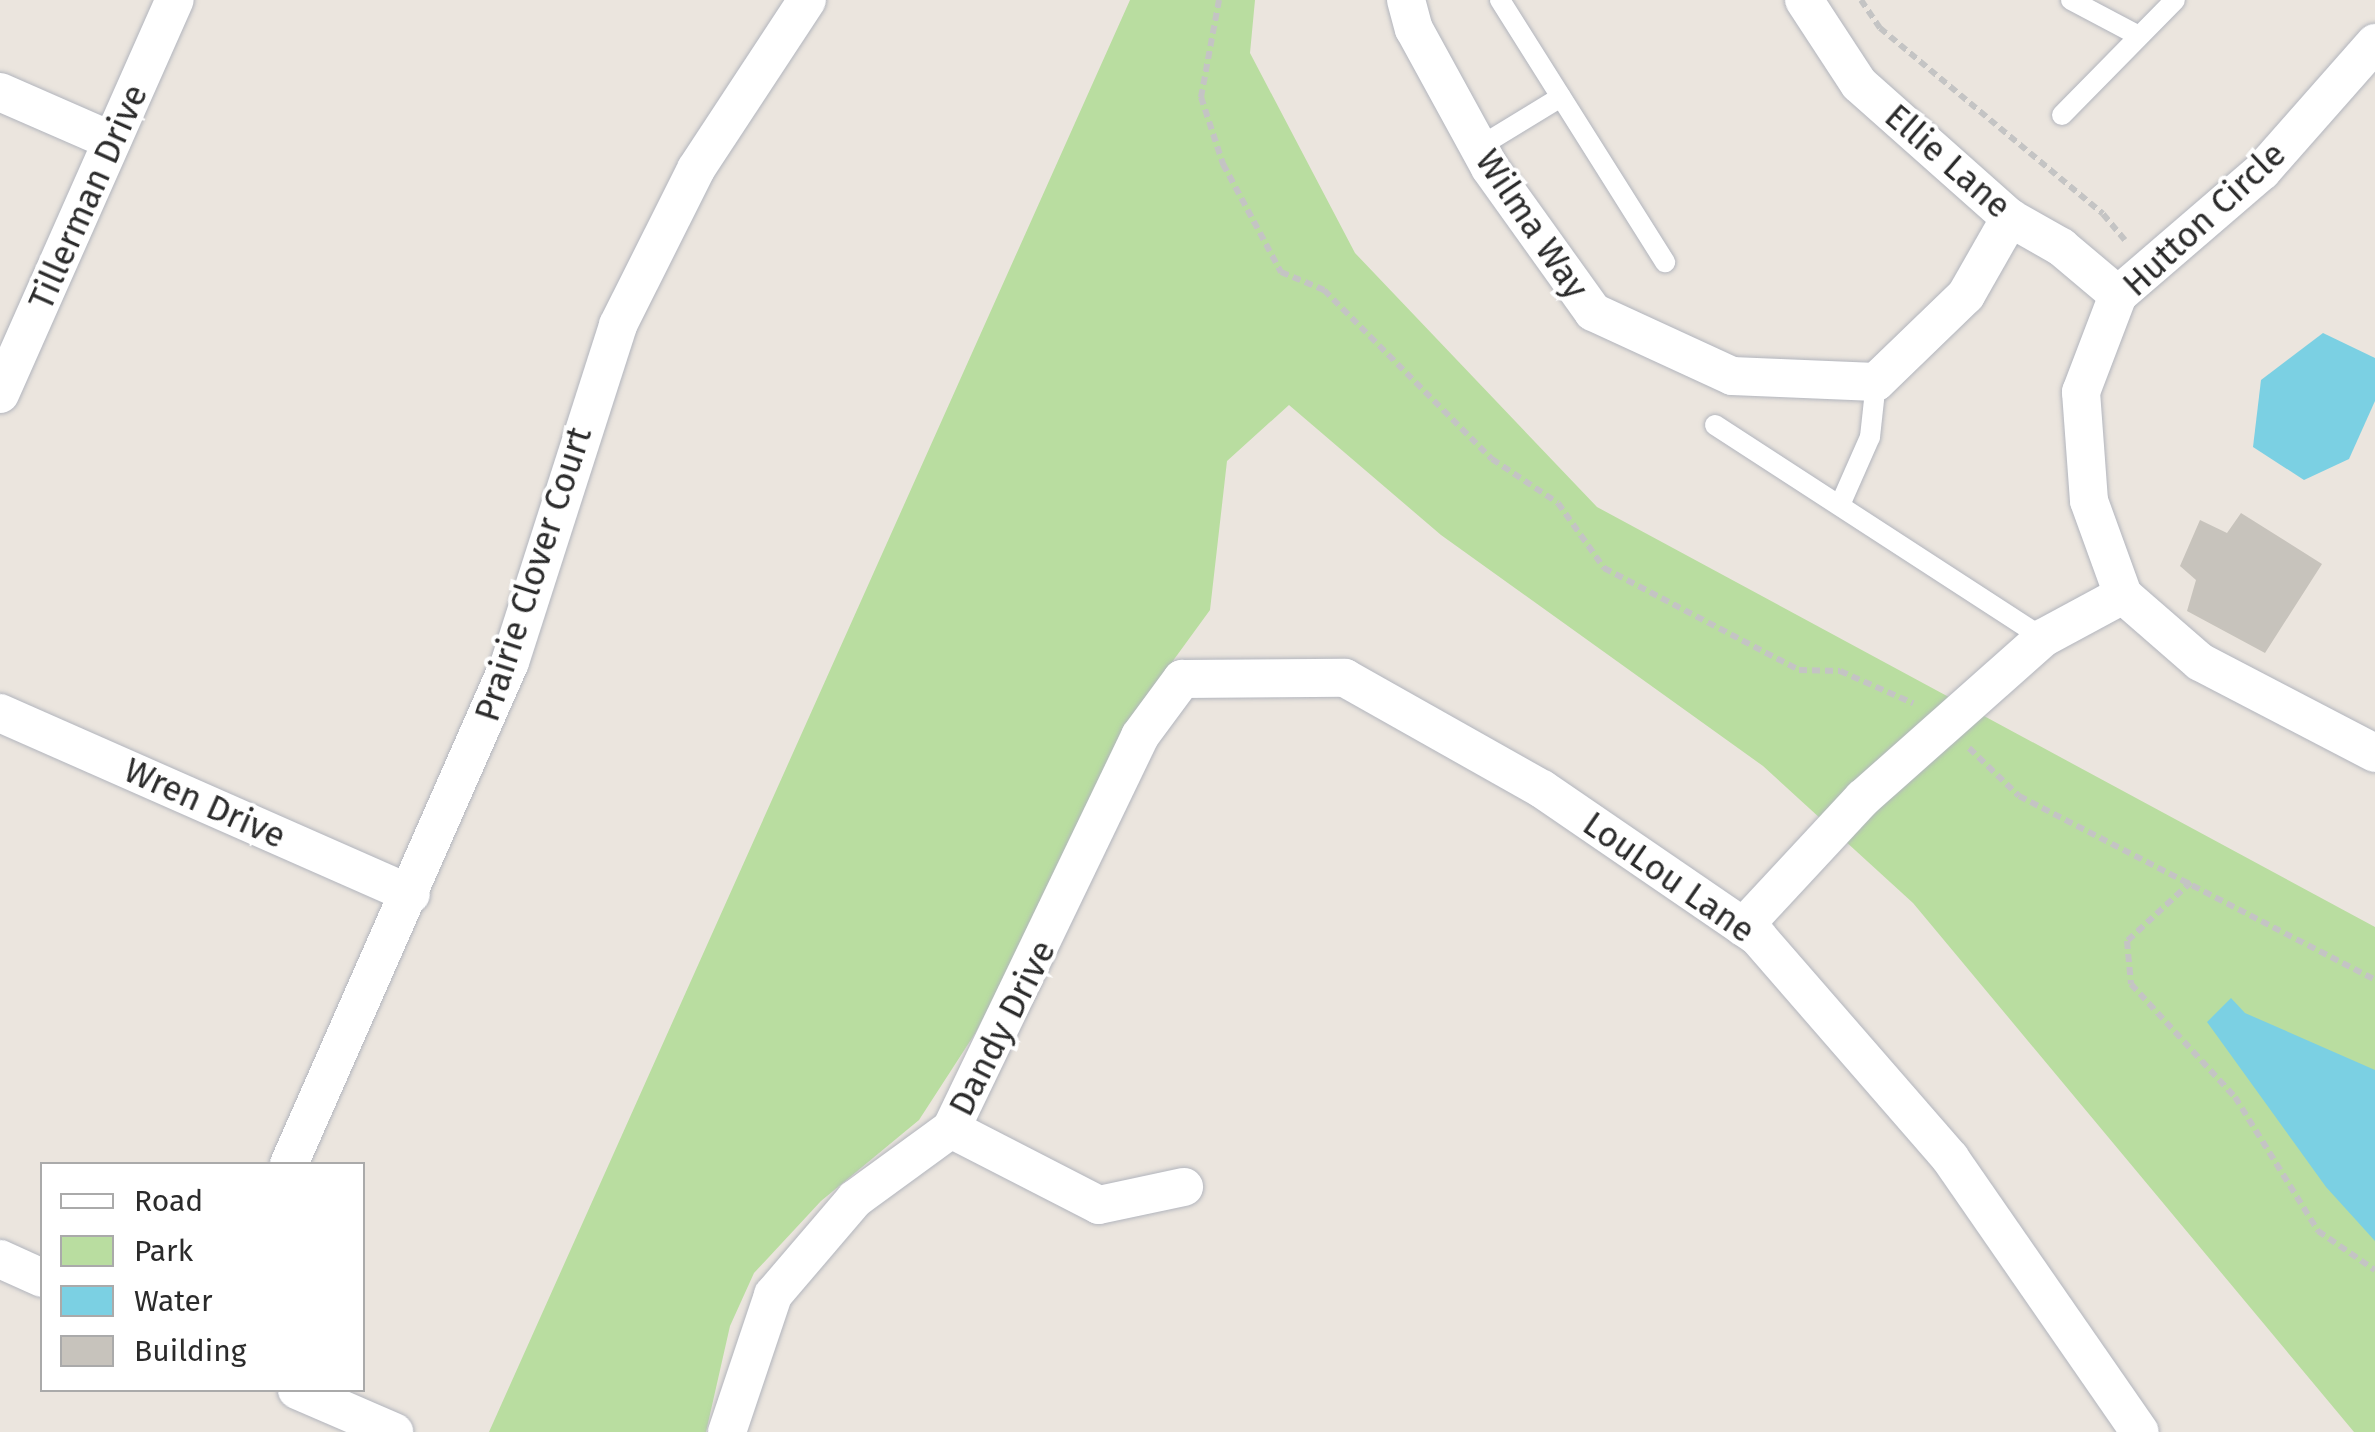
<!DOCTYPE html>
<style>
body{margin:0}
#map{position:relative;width:2375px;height:1432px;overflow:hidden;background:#ebe5de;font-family:"Fira Sans",sans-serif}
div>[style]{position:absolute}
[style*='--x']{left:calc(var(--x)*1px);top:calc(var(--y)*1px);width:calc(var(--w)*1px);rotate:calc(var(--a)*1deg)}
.green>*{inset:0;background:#b9dda0}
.water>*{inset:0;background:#7bd0e3}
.building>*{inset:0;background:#c7c3bc}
.path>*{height:6px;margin-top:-3px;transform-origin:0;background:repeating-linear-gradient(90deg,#c4c4c4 0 8px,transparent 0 13px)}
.roads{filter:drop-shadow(0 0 2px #b2b5bd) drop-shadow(0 0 2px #b2b5bd)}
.service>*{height:20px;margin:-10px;padding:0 10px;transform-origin:10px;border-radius:10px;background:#fff}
.minor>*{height:38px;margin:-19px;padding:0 19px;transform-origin:19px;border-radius:19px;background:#fff}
span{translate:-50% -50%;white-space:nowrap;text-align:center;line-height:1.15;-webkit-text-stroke:8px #fff;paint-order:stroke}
.street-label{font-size:35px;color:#2b2b2b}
.legend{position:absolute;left:40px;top:1162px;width:325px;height:230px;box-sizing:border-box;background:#fff;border:2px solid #aaa;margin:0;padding:12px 18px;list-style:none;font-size:30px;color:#2b2b2b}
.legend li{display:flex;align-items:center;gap:20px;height:50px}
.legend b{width:50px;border:2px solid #aaa}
</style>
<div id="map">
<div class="green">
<div style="clip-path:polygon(1130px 0,1255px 0,1250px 53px,1355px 253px,1597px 507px,2375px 927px,2375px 1432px,2354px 1432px,1913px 903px,1763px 766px,1441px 535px,1289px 405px,1227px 461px,1210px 610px,1151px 691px,976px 1032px,919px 1120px,821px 1201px,754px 1273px,730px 1326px,706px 1432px,489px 1432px)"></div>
</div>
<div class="water">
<div style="clip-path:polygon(2323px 333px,2375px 358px,2375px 401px,2349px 459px,2304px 480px,2253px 447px,2261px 380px)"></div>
<div style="clip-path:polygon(2231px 998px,2245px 1013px,2375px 1070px,2375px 1241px,2326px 1187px,2207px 1022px)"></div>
</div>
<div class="building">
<div style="clip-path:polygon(2241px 513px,2322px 564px,2265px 653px,2187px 611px,2196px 580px,2180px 566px,2200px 520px,2227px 533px)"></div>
</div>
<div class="path">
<div style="--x:1219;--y:0;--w:99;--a:100.5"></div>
<div style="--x:1201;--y:97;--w:71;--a:71.8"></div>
<div style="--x:1223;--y:164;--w:123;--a:61.8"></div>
<div style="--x:1281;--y:272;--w:47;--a:22.7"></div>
<div style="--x:1324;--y:290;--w:238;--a:45.2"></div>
<div style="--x:1492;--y:459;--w:79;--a:33.7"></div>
<div style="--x:1558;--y:503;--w:80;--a:54.7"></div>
<div style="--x:1604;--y:568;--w:220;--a:27.6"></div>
<div style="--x:1799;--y:670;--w:41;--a:1.4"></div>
<div style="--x:1840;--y:671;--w:80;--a:23.7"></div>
<div style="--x:1861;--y:0;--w:34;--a:56"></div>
<div style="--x:1880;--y:28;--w:290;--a:39.8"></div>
<div style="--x:2103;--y:214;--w:34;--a:50"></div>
<div style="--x:1969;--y:748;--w:69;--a:43.8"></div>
<div style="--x:2019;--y:796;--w:401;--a:27.3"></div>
<div style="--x:2191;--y:882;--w:87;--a:137.3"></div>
<div style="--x:2127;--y:941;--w:43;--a:84.7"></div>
<div style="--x:2131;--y:984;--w:154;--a:47.4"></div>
<div style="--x:2235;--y:1097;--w:158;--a:58.2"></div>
<div style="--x:2318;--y:1231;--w:69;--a:34.4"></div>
</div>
<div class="roads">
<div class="service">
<div style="--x:1500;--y:0;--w:310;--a:57.8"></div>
<div style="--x:2071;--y:0;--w:77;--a:27.9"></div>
<div style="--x:2062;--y:115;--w:161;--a:-45.5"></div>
<div style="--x:1479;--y:147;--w:96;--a:-31.4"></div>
<div style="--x:1715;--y:425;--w:391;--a:33"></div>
<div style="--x:1840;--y:505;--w:74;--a:-66.2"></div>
<div style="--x:1870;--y:437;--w:55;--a:-83.8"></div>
</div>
<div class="minor">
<div style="--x:1406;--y:0;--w:30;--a:75"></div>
<div style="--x:1414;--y:29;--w:158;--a:61.3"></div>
<div style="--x:1490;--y:168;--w:177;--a:54.4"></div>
<div style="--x:1593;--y:312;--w:153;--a:24.7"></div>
<div style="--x:1732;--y:376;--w:144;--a:2.4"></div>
<div style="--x:1876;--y:382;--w:125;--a:-44"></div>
<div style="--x:1966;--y:295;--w:89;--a:-60.3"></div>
<div style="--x:1804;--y:0;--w:100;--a:56.8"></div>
<div style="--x:1859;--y:84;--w:202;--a:41.6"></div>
<div style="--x:2010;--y:218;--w:59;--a:29.6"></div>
<div style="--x:2061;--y:247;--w:75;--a:40.1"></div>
<div style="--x:2375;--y:43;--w:171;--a:131.4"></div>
<div style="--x:2262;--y:171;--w:190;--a:139.3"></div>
<div style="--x:2118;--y:295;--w:104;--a:110.9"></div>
<div style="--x:2081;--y:392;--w:109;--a:85.8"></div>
<div style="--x:2089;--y:501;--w:100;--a:70.1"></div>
<div style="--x:2123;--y:595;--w:102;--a:41"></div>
<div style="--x:2200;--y:662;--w:197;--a:27.5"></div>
<div style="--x:0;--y:92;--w:122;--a:23.6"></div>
<div style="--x:0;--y:394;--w:431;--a:-66.1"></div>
<div style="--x:0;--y:713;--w:449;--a:23.8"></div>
<div style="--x:1743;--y:927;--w:176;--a:-47.1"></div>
<div style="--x:1863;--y:798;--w:241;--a:-41.6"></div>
<div style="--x:2043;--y:638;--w:91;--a:-28.3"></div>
<div style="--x:951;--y:1129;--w:166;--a:27.2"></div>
<div style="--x:1099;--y:1205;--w:87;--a:-12"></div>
<div style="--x:289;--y:1164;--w:548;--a:-66.24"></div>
<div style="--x:510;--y:662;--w:354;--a:-72.2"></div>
<div style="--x:618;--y:325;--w:174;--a:-63.4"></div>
<div style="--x:696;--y:169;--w:202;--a:-56.7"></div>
<div style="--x:0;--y:1259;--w:46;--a:24.3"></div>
<div style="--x:297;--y:1390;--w:106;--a:23.4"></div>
<div style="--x:727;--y:1432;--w:145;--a:-71.4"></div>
<div style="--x:773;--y:1295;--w:126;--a:-49.5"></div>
<div style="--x:855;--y:1199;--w:119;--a:-36.1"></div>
<div style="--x:951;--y:1129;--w:436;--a:-64.3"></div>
<div style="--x:1140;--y:736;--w:71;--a:-53.6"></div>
<div style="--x:1182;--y:679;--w:163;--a:-0.4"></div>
<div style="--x:1345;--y:678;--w:226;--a:29.4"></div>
<div style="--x:1542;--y:789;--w:262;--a:34.4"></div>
<div style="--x:1758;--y:937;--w:293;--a:49"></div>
<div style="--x:1950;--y:1158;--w:333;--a:55.3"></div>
</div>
</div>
<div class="street-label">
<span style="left:1948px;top:161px;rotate:41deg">Ellie Lane</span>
<span style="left:88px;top:197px;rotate:-66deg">Tillerman Drive</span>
<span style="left:2204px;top:219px;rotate:-43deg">Hutton Circle</span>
<span style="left:1532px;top:224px;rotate:56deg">Wilma Way</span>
<span style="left:533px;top:574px;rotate:-72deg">Prairie Clover Court</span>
<span style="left:205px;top:803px;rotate:24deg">Wren Drive</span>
<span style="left:1669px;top:877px;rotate:35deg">LouLou Lane</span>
<span style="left:1002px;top:1028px;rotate:-63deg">Dandy Drive</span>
</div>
<ul class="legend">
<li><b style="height:12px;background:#fff"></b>Road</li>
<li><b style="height:28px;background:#b9dda0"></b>Park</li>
<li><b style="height:28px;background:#7bd0e3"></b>Water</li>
<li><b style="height:28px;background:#c7c3bc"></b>Building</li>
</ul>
</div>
